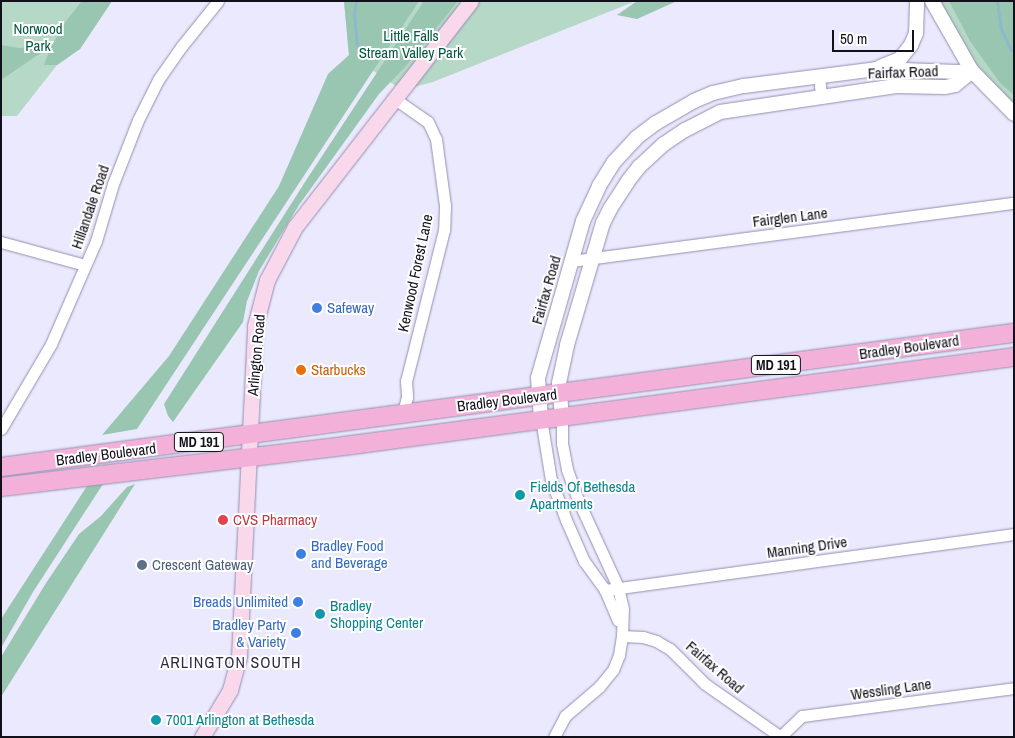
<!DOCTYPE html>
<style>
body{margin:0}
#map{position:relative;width:1015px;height:738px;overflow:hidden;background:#ebe9fe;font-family:"Archivo Narrow",sans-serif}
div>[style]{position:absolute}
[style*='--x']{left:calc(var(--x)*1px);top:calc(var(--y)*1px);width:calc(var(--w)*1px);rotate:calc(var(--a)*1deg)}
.green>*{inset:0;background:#b6d8c7}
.forest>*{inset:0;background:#99c6b0}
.stream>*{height:3px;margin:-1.5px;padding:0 1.5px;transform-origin:1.5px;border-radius:1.5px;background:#8bbacc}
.roads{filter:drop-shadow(0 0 1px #938fae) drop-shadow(0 0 1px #938fae)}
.minor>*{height:11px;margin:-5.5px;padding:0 5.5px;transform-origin:5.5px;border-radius:5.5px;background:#fff}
.tertiary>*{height:14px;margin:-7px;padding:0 7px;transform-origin:7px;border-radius:7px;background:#fff}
.secondary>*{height:15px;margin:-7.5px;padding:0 7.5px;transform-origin:7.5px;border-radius:7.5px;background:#f9d8ec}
.primary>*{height:18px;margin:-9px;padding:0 9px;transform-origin:9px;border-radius:9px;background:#f3b1d9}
.dots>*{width:14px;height:14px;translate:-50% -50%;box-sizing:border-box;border:2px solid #fff;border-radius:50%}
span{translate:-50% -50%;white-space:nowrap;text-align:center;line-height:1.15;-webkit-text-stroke:4px #fff;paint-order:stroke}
.shield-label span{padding:1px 4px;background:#fff;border:1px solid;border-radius:4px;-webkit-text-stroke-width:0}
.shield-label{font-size:14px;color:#12101b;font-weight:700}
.park-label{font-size:15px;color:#03593e}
.street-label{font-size:15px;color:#12101b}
.shop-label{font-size:15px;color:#366cbe}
.left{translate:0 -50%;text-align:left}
.right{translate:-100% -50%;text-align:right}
.food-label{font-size:15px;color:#c56008}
.culture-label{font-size:15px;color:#0d838f}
.health-label{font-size:15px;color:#be3a42}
.service-label{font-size:15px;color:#4e5e75}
.neighbourhood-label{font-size:16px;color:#2f2b45;letter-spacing:1px}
.frame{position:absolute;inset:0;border:2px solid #12101b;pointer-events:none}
.scale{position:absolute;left:832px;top:30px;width:82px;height:22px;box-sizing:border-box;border:2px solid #12101b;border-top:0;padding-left:6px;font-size:15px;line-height:18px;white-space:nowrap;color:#12101b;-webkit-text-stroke:4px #fff;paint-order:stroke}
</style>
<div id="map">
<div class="green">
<div style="clip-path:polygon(1px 1px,112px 1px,80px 49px,57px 65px,17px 116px,1px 116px)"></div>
<div style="clip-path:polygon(344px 1px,636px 1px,433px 82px,402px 90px,349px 55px)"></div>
<div style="clip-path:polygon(932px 1px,1014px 1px,1014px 113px,972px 71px)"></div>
</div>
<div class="forest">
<div style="clip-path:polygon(82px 1px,112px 1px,80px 49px,57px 65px,44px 65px,51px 46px,1px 80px,1px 45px,19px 48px,52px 45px,66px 21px)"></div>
<div style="clip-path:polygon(344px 1px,419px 1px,137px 429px,102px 435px,169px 356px,279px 186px,328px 74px,349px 55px)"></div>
<div style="clip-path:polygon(424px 1px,458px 1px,406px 66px,379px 94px,299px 205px,259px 271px,247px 301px,243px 322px,173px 422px,168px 416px,164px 404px,305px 182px)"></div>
<div style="clip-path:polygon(637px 1px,677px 1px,637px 19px,617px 15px)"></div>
<div style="clip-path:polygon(949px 1px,1014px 1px,1014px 95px,1000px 83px,970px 41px)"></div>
<div style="clip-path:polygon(103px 484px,33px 592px,1px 648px,1px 619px,87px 486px)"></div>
<div style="clip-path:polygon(135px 484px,11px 681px,1px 697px,1px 657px,46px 583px,79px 534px,101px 516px,127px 487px)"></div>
</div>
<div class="stream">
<div style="--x:356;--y:1;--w:12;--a:99"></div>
<div style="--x:354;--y:13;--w:32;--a:85"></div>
<div style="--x:997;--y:1;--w:28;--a:82"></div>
<div style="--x:1001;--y:29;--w:23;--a:65"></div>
</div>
<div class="roads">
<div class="minor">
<div style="--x:819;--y:76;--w:20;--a:84"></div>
<div style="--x:395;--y:99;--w:40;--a:34.9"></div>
<div style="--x:428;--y:122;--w:19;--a:65"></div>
<div style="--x:436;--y:139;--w:68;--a:82.3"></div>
<div style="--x:445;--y:206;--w:24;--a:92"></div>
<div style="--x:444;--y:230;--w:156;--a:104.1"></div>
<div style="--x:406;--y:381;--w:16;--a:86"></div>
<div style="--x:407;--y:397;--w:16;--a:105"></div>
<div style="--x:1;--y:242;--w:87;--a:15.3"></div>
<div style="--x:571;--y:261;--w:447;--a:-7.5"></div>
<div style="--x:541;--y:419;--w:62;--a:80.7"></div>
<div style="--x:551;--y:480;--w:43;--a:69.4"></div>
<div style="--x:566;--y:520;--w:45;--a:66.3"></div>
<div style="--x:584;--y:561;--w:36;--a:54"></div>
<div style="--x:605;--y:590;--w:33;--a:67"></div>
<div style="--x:1;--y:429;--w:99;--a:-59.5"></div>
<div style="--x:51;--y:344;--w:112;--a:-66.4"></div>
<div style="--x:96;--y:241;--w:59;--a:-73.4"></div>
<div style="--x:113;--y:184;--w:69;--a:-68.7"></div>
<div style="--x:138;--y:120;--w:45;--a:-63.4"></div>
<div style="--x:158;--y:80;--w:40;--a:-55.1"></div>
<div style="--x:181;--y:47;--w:59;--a:-51.2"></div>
<div style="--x:605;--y:590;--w:413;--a:-7.8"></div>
<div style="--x:622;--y:636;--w:21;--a:3"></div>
<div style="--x:643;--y:637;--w:14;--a:17"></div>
<div style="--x:656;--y:641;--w:16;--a:30"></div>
<div style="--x:670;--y:649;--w:49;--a:45"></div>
<div style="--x:705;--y:684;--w:93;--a:34.9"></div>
<div style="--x:781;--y:736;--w:29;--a:-44"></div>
<div style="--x:802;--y:716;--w:214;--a:-7.5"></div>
<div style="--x:554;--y:737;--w:24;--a:-62"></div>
<div style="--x:565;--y:716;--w:45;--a:-40.5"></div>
<div style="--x:599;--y:687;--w:22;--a:-51"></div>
<div style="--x:613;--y:670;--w:16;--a:-68"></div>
<div style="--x:619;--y:655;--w:19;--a:-81"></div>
<div style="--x:622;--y:636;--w:27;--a:-88"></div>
<div style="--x:623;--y:609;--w:23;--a:-103"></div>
<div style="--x:618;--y:587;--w:96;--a:-114.7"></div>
<div style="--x:578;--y:500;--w:33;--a:-110"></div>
<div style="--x:567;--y:469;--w:25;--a:-101"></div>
<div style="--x:562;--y:444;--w:27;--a:-90"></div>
</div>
<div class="tertiary">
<div style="--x:932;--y:1;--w:81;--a:60.3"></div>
<div style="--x:972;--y:71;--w:60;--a:45.7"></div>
<div style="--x:880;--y:67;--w:22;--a:-22"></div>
<div style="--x:900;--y:59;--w:18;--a:-52"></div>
<div style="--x:911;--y:45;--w:13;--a:-67"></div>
<div style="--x:916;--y:33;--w:32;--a:-88"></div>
<div style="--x:562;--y:417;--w:34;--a:-95"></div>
<div style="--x:559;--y:383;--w:39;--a:-78"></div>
<div style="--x:567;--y:345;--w:127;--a:-73.6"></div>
<div style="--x:603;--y:223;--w:16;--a:-63"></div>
<div style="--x:610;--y:209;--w:33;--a:-57"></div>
<div style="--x:628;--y:181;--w:18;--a:-52"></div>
<div style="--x:639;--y:167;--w:34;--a:-43"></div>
<div style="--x:664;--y:144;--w:25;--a:-34"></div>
<div style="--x:685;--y:130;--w:39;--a:-27"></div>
<div style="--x:720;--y:112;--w:178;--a:-8.4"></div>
<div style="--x:896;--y:86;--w:49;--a:1.2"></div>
<div style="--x:945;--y:87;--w:10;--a:-11"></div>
<div style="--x:955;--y:85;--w:22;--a:-39"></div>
<div style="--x:541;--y:419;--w:41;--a:-94.2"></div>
<div style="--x:538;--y:378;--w:163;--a:-74"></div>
<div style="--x:583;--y:221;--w:38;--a:-65"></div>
<div style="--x:599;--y:186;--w:28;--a:-58"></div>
<div style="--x:614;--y:162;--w:33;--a:-47"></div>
<div style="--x:636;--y:138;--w:25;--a:-37"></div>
<div style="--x:656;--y:123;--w:44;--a:-30.1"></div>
<div style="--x:694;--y:101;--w:21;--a:-23"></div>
<div style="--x:713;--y:93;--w:32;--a:-13"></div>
<div style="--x:744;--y:86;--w:133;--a:-7.3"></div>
<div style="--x:876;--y:69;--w:81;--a:2.1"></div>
<div style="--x:957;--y:72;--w:15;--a:-4"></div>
</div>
<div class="secondary">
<div style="--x:202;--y:737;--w:55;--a:-59.2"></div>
<div style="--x:230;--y:690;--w:34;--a:-75"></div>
<div style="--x:239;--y:657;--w:331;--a:-87.2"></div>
<div style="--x:255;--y:326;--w:48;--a:-75.4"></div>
<div style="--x:267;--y:280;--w:60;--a:-62.2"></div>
<div style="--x:295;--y:227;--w:286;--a:-52.1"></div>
</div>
<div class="primary">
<div style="--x:1;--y:467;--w:1022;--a:-7.54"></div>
<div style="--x:1;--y:487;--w:345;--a:-6.8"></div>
<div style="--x:344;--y:446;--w:676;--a:-7.57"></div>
</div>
</div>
<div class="dots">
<div style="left:317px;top:308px;background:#3f7fe0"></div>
<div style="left:301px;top:370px;background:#e8710a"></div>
<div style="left:520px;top:495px;background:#0f9aa8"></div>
<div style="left:223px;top:520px;background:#e0444e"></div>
<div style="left:301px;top:554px;background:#3f7fe0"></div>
<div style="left:142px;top:565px;background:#5c6f8a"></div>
<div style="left:298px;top:602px;background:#3f7fe0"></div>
<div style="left:320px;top:614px;background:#0f9aa8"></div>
<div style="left:296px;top:633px;background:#3f7fe0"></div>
<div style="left:156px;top:720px;background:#0f9aa8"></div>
</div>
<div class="shield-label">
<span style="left:776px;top:365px">MD 191</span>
<span style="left:199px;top:442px">MD 191</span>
</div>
<div class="park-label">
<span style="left:38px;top:37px">Norwood<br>Park</span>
<span style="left:411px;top:44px">Little Falls<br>Stream Valley Park</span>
</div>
<div class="street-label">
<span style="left:903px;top:72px;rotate:-2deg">Fairfax Road</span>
<span style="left:90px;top:207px;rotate:-71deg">Hillandale Road</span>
<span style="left:790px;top:217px;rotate:-7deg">Fairglen Lane</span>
<span style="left:415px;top:273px;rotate:-78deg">Kenwood Forest Lane</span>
<span style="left:546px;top:290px;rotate:-74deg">Fairfax Road</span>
<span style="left:909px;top:347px;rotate:-8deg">Bradley Boulevard</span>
<span style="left:256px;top:355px;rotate:-85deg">Arlington Road</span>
<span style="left:507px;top:400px;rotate:-7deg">Bradley Boulevard</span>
<span style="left:106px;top:454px;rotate:-7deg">Bradley Boulevard</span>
<span style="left:807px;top:547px;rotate:-8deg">Manning Drive</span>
<span style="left:715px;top:667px;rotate:41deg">Fairfax Road</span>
<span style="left:891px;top:689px;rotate:-8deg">Wessling Lane</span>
</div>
<div class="shop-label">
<span class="left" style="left:327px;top:308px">Safeway</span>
<span class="left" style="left:311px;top:554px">Bradley Food<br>and Beverage</span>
<span class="right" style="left:288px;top:602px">Breads Unlimited</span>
<span class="right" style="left:286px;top:633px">Bradley Party<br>&amp; Variety</span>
</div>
<div class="food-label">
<span class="left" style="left:311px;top:370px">Starbucks</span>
</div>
<div class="culture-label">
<span class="left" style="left:530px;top:495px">Fields Of Bethesda<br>Apartments</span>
<span class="left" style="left:330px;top:614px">Bradley<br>Shopping Center</span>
<span class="left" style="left:166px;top:720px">7001 Arlington at Bethesda</span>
</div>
<div class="health-label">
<span class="left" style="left:233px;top:520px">CVS Pharmacy</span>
</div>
<div class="service-label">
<span class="left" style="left:152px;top:565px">Crescent Gateway</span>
</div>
<div class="neighbourhood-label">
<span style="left:231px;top:662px">ARLINGTON SOUTH</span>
</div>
<div class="frame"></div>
<div class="scale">50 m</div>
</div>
